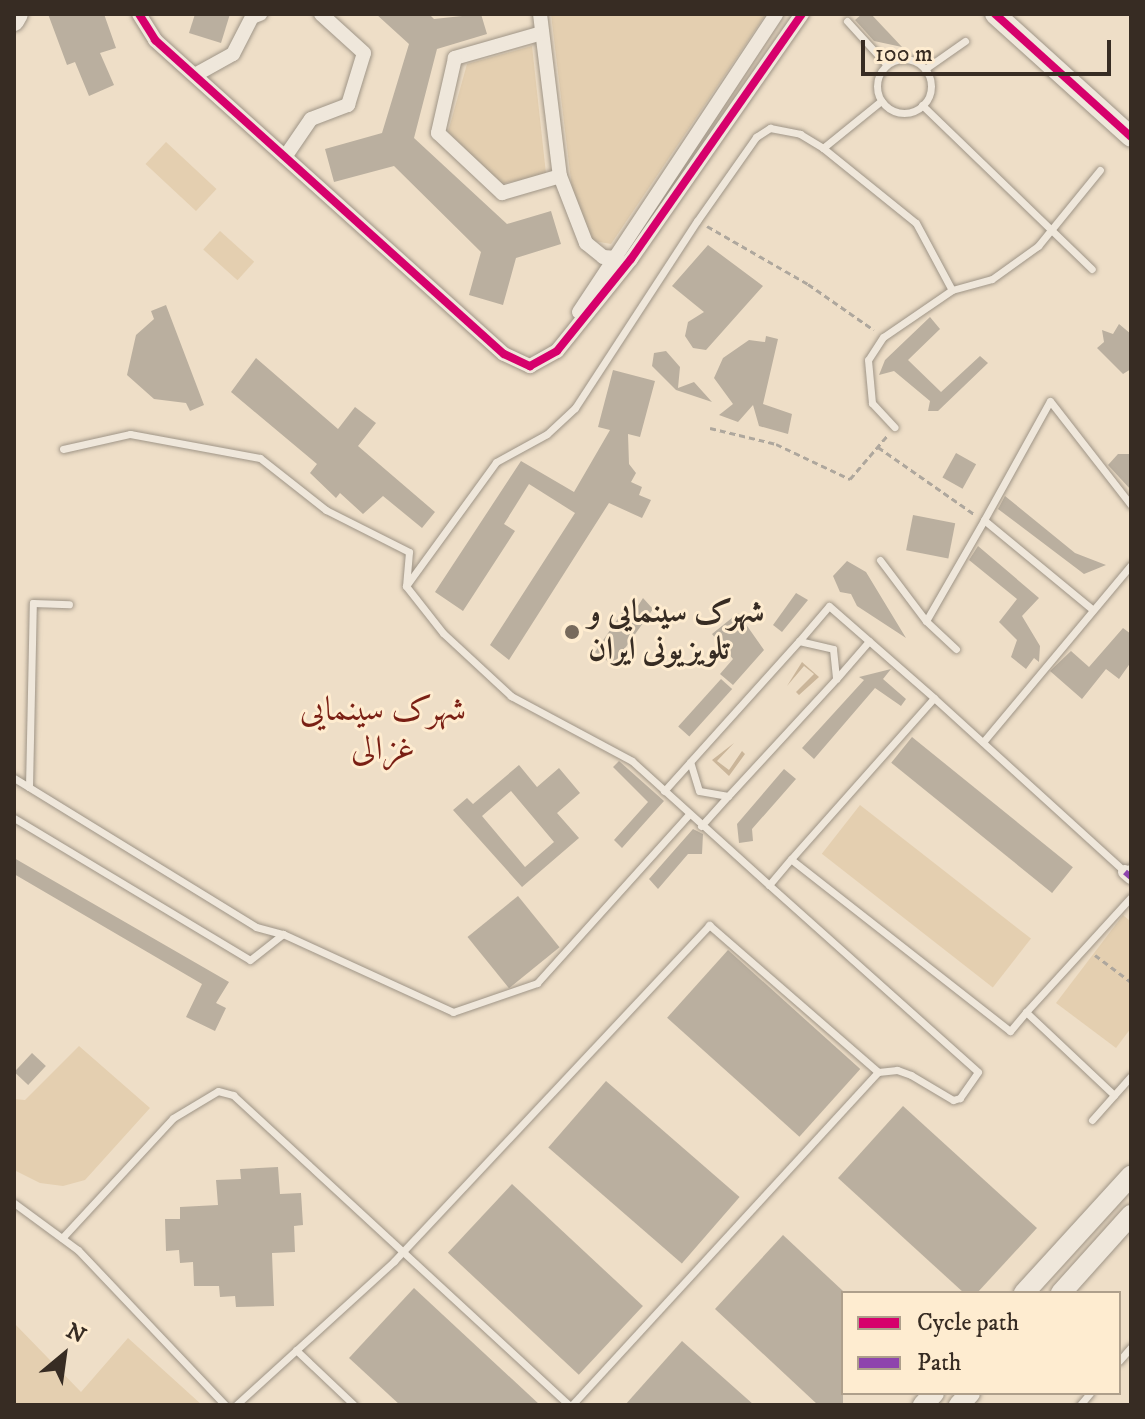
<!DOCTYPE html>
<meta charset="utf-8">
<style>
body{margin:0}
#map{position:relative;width:1145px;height:1419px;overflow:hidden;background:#eedec7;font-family:"IM FELL DW Pica",Amiri,serif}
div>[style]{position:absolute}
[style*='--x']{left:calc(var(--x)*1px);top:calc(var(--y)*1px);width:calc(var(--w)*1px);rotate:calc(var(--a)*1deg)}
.green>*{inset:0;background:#e4cfb0;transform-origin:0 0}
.water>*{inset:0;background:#cab599}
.building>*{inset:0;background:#baaf9f;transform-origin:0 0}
.path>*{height:3px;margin-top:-1.5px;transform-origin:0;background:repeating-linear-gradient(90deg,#aea79d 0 6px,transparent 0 10px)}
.roads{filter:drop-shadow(0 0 2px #9f9587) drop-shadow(0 0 2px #9f9587)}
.lane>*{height:7px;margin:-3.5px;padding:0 3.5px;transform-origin:3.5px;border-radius:3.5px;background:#efe7db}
.lane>.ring{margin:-3.5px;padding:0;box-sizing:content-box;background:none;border:7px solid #efe7db;border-radius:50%}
.street>*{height:14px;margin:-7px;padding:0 7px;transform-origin:7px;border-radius:7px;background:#efe7db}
.secondary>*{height:20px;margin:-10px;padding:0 10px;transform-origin:10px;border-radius:10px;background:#efe7db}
.quiet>*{height:6px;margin-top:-3px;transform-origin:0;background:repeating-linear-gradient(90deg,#8e44ad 0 12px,transparent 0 18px)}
.cycleway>*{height:8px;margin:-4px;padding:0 4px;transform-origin:4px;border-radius:4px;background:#d6006c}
.dots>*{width:22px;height:22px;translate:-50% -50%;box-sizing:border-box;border:4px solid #feecd0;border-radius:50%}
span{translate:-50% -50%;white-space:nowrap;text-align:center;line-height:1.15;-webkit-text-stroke:6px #feecd0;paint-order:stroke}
.poi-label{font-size:32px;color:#372c23;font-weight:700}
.left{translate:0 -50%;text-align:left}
.neighbourhood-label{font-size:34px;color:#7a1f14}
.frame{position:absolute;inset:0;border:16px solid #372c23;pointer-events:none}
.legend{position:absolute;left:841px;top:1291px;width:280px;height:104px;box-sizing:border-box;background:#feecd0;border:2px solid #ae9f8b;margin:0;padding:10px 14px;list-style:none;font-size:24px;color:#372c23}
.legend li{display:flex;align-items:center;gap:16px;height:40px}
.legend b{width:40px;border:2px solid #ae9f8b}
.north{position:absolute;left:24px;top:1315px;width:80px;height:80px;-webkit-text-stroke:6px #feecd0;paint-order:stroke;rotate:29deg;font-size:22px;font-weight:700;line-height:32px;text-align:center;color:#372c23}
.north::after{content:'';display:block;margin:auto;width:28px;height:36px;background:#372c23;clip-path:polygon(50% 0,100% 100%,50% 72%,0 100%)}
.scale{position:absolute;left:861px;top:40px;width:250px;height:36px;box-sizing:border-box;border:4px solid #372c23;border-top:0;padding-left:10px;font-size:24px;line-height:28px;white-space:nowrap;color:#372c23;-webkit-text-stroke:6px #feecd0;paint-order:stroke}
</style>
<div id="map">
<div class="green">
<div style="clip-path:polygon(551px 14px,766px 14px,611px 244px,594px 241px,586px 232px,573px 197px)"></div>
<div style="clip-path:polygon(532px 46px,546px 174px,501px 184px,448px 132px,467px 64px)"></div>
<div style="left:166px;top:142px;width:69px;height:30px;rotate:43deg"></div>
<div style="left:220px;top:231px;width:46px;height:25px;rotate:42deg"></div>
<div style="left:860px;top:805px;width:217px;height:62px;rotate:38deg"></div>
<div style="clip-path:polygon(1123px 915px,1131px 922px,1131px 1028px,1116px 1048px,1056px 1003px)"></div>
<div style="clip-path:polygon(79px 1046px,150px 1108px,85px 1180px,63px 1186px,40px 1183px,14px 1170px,14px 1099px,25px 1100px)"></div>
<div style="clip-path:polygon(14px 1323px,81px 1392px,128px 1338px,202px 1405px,14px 1405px)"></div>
</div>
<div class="water">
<div style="clip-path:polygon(802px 662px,819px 677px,799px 695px,796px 692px,814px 674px,804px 666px,787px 686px)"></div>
<div style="clip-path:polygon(734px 743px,717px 761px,729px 770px,742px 751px,745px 754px,729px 776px,712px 760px)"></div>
</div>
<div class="building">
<div style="clip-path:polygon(48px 14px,104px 14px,116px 48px,100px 53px,114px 85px,89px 96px,75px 62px,67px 65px)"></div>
<div style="clip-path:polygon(195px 14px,230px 14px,221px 43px,189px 33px)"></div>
<div style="clip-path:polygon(376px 14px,429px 14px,434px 19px,481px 14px,487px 34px,437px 49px,414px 138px,507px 224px,551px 211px,561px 244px,516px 258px,503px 305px,469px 295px,481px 252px,394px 166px,334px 182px,325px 149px,382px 133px,409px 44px)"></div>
<div style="clip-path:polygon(862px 14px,871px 14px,902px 47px,874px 41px,855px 20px)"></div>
<div style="clip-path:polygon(708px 245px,763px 286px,706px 350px,693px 348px,685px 336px,688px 322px,704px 312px,672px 286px)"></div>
<div style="clip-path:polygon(166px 305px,204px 405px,190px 411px,186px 403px,154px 399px,127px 375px,136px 335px,154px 319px,151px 311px)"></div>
<div style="clip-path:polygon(930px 317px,940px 329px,908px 360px,941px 392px,980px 356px,988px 363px,938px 411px,928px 411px,930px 401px,894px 371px,879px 375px,885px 360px)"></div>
<div style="clip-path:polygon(1119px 324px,1131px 334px,1131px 369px,1123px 374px,1097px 348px,1104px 342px,1102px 330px,1113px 334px)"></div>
<div style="clip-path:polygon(766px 336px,778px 339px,763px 404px,792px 414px,788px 434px,759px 426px,753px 405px,738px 422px,719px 415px,733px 404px,714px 378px,723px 358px,749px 340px,765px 342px)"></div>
<div style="clip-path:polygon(666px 351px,680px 367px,678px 388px,694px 382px,712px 402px,676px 390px,652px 366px,654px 353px)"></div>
<div style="clip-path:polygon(256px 358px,338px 429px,355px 407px,376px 423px,358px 446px,435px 512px,422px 528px,383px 496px,363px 514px,340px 493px,336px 498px,310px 473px,317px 464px,231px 392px)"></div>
<div style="clip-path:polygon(613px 370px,655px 381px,640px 437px,628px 434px,629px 464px,636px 473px,631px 482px,642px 487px,639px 495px,651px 500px,642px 518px,609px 503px,509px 660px,490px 645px,575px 513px,529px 484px,504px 524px,515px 531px,463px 611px,435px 592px,521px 461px,574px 492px,610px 430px,598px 427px)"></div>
<div style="left:956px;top:453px;width:23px;height:28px;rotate:29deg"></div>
<div style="clip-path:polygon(1118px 454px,1131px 454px,1131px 490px,1108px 465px)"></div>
<div style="clip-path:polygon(1005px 496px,1075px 553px,1106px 565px,1084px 574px,998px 509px)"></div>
<div style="left:913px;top:515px;width:43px;height:36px;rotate:11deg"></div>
<div style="clip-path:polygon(978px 546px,1039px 598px,1022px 616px,1040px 646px,1039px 662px,1034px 658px,1026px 669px,1011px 657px,1017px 640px,999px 622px,1017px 599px,969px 560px)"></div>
<div style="clip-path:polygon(847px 561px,866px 572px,906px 638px,857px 606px,851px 594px,840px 592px,833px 576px)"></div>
<div style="clip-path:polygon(796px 593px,808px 600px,782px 632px,773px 625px)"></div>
<div style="clip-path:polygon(643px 598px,653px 609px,613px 665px,595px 652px,624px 610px,631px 617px)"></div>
<div style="clip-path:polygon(738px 613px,764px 650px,733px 685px,720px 674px,733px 659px,712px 634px)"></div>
<div style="clip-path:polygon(1123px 628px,1131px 634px,1131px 662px,1119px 679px,1106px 669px,1082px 699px,1050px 671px,1071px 651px,1089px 667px)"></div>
<div style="clip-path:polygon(891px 669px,883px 679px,906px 699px,901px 706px,875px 688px,814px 759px,802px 748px,864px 680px,859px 677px)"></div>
<div style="left:721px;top:679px;width:15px;height:64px;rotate:42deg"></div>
<div style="left:912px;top:737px;width:207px;height:33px;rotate:39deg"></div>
<div style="clip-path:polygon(619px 761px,664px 801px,622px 848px,614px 840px,648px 802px,613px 767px)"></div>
<div style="clip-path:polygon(evenodd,519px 765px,537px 787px,559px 768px,580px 793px,557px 813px,579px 838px,522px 887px,453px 810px,467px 798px,473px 804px,519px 765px,511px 791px,554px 842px,525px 867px,482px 816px,511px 791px)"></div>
<div style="clip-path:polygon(784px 769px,796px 779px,752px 829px,753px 841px,739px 843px,737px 824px)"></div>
<div style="clip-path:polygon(693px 829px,703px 834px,702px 854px,688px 854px,658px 889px,649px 879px)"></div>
<div style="clip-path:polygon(14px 858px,229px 982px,216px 1003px,226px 1008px,215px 1031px,186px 1017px,202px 984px,14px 874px)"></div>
<div style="left:518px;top:896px;width:66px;height:65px;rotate:51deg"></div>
<div style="left:728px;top:950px;width:178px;height:91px;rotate:42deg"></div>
<div style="left:32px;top:1053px;width:19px;height:26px;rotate:43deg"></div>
<div style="left:606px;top:1081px;width:177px;height:88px;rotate:41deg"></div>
<div style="clip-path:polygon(903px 1106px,1037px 1228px,977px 1293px,964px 1293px,838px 1178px)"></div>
<div style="clip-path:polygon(278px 1167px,280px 1194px,301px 1193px,303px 1225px,294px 1226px,295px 1252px,272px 1253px,274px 1306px,236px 1307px,235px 1296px,220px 1297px,219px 1286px,194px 1286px,193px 1262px,180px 1263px,179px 1250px,166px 1251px,165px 1219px,180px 1219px,180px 1207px,218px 1205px,216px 1180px,241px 1179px,240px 1169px)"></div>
<div style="left:512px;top:1184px;width:179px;height:94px;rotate:43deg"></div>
<div style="clip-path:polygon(783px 1235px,843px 1291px,843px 1405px,818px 1405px,715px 1309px)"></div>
<div style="clip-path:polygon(414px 1288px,540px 1405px,400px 1405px,349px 1358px)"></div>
<div style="clip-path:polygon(682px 1341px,754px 1405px,625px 1405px)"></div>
</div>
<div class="path">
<div style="--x:707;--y:226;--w:116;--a:29.9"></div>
<div style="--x:808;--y:284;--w:80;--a:34.9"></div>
<div style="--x:710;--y:428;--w:68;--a:13.6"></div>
<div style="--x:776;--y:444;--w:82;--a:25.3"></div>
<div style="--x:850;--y:479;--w:57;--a:-49.3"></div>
<div style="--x:878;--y:447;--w:117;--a:34.9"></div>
<div style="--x:1095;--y:955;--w:45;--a:36.9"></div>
</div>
<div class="roads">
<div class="lane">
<div style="--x:847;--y:21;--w:59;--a:47.7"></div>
<div class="ring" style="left:877px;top:59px;width:47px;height:47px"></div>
<div style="--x:925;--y:69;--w:49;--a:-35"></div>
<div style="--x:922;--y:105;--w:236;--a:44"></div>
<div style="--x:823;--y:148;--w:75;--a:-39"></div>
<div style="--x:952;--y:290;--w:41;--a:-15.4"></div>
<div style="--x:992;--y:279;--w:57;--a:-35.7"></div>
<div style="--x:1038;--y:246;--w:98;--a:-50.8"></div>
<div style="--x:63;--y:449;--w:69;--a:-12.6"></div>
<div style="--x:130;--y:434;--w:132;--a:10.5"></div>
<div style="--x:260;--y:458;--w:84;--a:38.2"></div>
<div style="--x:326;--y:510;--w:93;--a:26.8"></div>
<div style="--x:409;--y:552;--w:34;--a:95"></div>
<div style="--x:406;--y:586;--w:60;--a:51.8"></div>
<div style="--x:443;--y:633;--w:93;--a:42.8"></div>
<div style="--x:511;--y:696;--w:137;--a:28.2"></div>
<div style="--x:632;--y:761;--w:185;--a:42.1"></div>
<div style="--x:769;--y:885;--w:34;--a:-50"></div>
<div style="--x:984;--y:520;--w:136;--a:-61"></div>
<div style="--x:1050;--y:401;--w:132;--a:52.1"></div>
<div style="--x:880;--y:560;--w:76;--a:53"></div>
<div style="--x:926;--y:621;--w:116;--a:-60.1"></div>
<div style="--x:984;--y:520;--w:141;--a:39.5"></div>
<div style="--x:406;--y:586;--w:153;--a:-54"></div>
<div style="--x:496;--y:462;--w:58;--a:-28.8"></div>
<div style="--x:547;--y:434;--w:38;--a:-43"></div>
<div style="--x:575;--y:408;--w:223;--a:-56.9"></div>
<div style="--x:697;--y:221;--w:103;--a:-54.9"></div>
<div style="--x:756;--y:137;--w:17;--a:-33"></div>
<div style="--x:770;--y:128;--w:31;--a:11"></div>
<div style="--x:800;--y:134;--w:27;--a:31"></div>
<div style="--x:823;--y:148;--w:119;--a:38.9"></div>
<div style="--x:916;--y:223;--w:76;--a:61.8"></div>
<div style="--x:952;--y:290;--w:83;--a:145.7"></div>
<div style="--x:883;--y:337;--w:27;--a:123"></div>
<div style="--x:868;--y:360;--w:43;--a:84.7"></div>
<div style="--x:872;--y:403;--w:33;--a:47"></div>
<div style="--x:926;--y:621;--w:41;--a:43"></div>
<div style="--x:799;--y:641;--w:46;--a:-49.4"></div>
<div style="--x:829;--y:606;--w:140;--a:41.2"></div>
<div style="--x:837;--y:678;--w:49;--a:-49.1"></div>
<div style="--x:983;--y:742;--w:231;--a:-50.1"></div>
<div style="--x:14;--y:778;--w:284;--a:31.6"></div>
<div style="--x:256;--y:927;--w:28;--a:15"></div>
<div style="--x:283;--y:934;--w:187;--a:24.6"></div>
<div style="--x:453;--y:1012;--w:89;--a:-19"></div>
<div style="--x:537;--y:983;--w:227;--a:-48"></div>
<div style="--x:29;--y:787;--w:184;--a:-88.8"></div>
<div style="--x:33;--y:603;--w:36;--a:2"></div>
<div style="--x:664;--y:791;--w:39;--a:-48"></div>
<div style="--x:690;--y:762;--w:163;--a:-48"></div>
<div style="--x:799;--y:641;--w:35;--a:13"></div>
<div style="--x:833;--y:649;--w:30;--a:84"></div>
<div style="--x:836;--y:679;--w:159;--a:132.7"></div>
<div style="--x:728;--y:796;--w:29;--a:-170"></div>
<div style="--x:699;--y:791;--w:30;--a:-107"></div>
<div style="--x:14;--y:818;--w:275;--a:31"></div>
<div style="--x:250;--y:960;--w:42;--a:-38.2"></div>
<div style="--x:701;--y:826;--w:40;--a:-48"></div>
<div style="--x:769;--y:885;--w:280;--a:41.8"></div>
<div style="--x:978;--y:1072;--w:32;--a:125"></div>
<div style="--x:960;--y:1098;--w:7;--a:164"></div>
<div style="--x:953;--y:1100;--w:49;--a:-149.2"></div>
<div style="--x:911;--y:1075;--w:15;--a:-160"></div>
<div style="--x:897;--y:1070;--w:19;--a:174"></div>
<div style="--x:1026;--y:1012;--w:25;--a:130"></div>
<div style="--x:1010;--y:1031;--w:278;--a:-141.9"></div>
<div style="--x:791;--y:859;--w:215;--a:-48.4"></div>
<div style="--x:934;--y:698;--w:258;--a:42.3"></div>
<div style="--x:1125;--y:872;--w:8;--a:-40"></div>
<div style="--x:1114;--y:1095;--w:121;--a:-136.7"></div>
<div style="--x:1026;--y:1012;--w:156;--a:-47.6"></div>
<div style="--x:1092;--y:1120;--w:59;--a:-48.4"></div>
<div style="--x:14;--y:1203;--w:79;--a:36.3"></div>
<div style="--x:78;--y:1250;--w:214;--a:46.5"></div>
<div style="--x:62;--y:1238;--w:163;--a:-47.2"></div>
<div style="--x:173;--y:1118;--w:52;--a:-31"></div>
<div style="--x:218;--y:1091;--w:16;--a:15"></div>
<div style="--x:233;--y:1095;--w:457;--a:42.7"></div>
<div style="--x:296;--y:1350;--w:80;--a:43.5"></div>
<div style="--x:1119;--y:1361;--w:18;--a:-49"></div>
<div style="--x:236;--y:1405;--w:214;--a:-42.3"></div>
<div style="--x:394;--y:1261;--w:461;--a:-46.8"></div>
<div style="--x:709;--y:925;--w:224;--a:41"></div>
<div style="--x:878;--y:1072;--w:452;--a:132.6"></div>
<div style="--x:1080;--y:1405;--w:16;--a:-50"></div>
</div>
<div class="street">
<div style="--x:139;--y:14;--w:31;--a:58"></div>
<div style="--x:155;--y:40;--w:469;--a:42"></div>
<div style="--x:504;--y:354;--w:29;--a:25"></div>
<div style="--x:530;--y:366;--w:31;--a:-29"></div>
<div style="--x:557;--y:351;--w:118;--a:-51.2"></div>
<div style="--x:631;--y:259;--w:299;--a:-55.1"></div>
<div style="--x:540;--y:14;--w:163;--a:83"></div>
<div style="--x:560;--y:176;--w:72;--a:68.8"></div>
<div style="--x:586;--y:243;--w:22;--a:39"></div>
<div style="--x:603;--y:257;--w:14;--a:4"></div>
<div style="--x:542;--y:33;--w:91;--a:164"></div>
<div style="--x:455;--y:58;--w:77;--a:102.8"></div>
<div style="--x:438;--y:133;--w:88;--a:43.2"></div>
<div style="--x:502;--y:193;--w:60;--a:-16.3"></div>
<div style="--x:195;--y:75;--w:43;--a:-28.9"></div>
<div style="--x:233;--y:54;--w:42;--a:-62.8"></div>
<div style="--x:252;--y:17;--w:9;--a:-21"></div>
<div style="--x:285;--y:157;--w:46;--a:-55.6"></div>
<div style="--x:311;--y:119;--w:40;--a:-21"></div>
<div style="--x:348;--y:105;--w:54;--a:-72.9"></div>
<div style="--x:364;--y:53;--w:58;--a:-137.8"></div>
<div style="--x:579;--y:312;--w:357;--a:-56.5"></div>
<div style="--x:1125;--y:872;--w:8;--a:40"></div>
</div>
<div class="secondary">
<div style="--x:995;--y:14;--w:183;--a:42.1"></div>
<div style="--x:14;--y:21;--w:8;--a:-60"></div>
<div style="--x:1024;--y:1293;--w:159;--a:-47.6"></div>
<div style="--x:1061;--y:1293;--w:105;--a:-48.1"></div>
<div style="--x:923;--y:1405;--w:16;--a:-47"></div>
<div style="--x:959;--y:1405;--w:16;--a:-47"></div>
</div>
</div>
<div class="quiet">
<div style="--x:1125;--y:872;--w:8;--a:40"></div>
</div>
<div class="cycleway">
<div style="--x:139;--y:14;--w:31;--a:58"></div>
<div style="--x:155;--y:40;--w:469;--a:42"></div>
<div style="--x:504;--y:354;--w:29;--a:25"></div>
<div style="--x:530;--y:366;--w:31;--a:-29"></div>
<div style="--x:557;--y:351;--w:118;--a:-51.2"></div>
<div style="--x:631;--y:259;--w:299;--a:-55.1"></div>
<div style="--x:995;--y:14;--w:183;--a:42.1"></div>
</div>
<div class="dots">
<div style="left:572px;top:632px;background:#776a5c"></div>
</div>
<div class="poi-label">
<span class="left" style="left:588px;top:632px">شهرک سینمایی و<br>تلویزیونی ایران</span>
</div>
<div class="neighbourhood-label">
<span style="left:383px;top:730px">شهرک سینمایی<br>غزالی</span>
</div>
<div class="frame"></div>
<ul class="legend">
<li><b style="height:10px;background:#d6006c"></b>Cycle path</li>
<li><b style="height:10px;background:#8e44ad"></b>Path</li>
</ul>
<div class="north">N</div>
<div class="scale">100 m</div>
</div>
